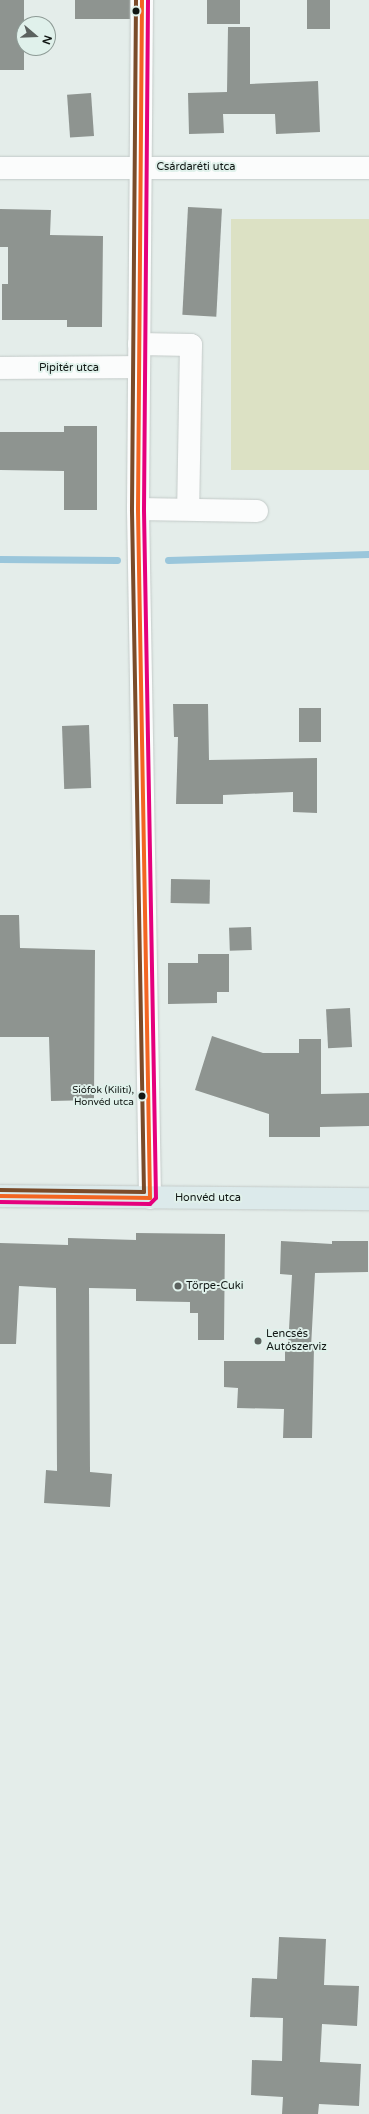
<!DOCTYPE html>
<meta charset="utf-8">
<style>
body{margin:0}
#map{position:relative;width:369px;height:2114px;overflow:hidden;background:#e4edea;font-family:"Varela Round",sans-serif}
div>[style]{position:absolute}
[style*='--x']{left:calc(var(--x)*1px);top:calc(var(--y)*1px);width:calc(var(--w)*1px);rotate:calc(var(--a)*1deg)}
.green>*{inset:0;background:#dce1c4;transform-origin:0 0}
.stream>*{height:7px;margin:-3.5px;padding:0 3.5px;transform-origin:3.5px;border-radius:3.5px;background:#9ac6db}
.building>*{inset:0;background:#8e9490;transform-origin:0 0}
.roads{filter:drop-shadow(0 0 1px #c3cac8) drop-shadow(0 0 1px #c3cac8)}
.street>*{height:22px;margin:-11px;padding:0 11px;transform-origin:11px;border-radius:11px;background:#fbfcfc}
.primary>*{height:22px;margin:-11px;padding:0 11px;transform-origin:11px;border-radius:11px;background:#dceaeb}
.bus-1>*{height:4px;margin:-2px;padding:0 2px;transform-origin:2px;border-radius:2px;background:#f26522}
.bus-2>*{height:4px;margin:-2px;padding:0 2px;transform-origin:2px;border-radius:2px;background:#e5007d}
.bus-3>*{height:4px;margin:-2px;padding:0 2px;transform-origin:2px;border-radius:2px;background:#7a4b2a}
.dots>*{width:11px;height:11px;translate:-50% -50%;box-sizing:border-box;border:2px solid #e0f1eb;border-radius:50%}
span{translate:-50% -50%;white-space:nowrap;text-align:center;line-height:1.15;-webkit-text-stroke:4px #e0f1eb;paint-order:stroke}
.bus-label{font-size:10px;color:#111714}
.right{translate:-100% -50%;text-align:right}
.street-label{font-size:11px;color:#111714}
.poi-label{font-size:11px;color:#111714}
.left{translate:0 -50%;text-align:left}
.north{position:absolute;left:16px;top:16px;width:40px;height:40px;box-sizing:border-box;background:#e0f1eb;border:1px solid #8d9a95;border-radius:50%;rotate:109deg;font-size:11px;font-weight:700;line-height:16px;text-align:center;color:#111714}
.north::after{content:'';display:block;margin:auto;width:14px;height:18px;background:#5b625f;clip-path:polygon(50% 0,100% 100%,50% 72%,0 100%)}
</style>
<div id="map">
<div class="green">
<div style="left:231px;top:219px;width:138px;height:251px"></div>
</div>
<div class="stream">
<div style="--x:0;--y:559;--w:117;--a:0.5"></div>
<div style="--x:168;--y:560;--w:201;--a:-1.7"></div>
</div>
<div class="building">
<div style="left:0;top:0;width:24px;height:70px"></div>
<div style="left:75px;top:0;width:55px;height:19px"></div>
<div style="left:207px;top:0;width:33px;height:24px"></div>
<div style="left:307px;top:0;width:23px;height:29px"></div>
<div style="clip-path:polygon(228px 27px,250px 27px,250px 84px,318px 81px,320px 132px,276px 134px,275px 114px,223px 114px,224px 133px,189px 134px,188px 93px,227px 92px)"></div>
<div style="left:91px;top:93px;width:43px;height:24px;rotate:86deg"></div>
<div style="left:188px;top:207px;width:34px;height:108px;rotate:3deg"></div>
<div style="clip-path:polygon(0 209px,51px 210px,50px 235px,103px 236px,102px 327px,67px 327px,67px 320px,2px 320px,2px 284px,8px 284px,8px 247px,0 247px)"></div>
<div style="clip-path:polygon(64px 426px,97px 426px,97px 510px,64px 510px,64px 471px,0 470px,0 432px,64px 432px)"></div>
<div style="clip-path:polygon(173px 704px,208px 704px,209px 760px,317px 758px,317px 813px,293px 812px,293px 792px,223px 795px,223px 804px,176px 804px,178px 737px,174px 737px)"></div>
<div style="left:299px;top:708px;width:22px;height:34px"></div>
<div style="left:89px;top:725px;width:63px;height:27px;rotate:88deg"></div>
<div style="left:171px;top:879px;width:39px;height:24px;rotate:1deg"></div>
<div style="clip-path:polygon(0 915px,19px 915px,20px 948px,95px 950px,94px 1100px,51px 1101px,49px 1037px,0 1037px)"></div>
<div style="left:251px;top:927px;width:23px;height:22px;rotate:88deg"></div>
<div style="clip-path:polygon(198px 954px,229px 954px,229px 992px,217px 992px,217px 1003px,168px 1004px,168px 963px,198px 963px)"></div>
<div style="left:350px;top:1008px;width:39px;height:24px;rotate:87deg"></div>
<div style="clip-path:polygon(212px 1036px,263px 1053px,299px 1053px,299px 1039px,321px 1039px,321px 1094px,369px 1093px,369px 1126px,320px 1127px,320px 1137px,269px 1137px,269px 1114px,195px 1090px)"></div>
<div style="clip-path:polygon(136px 1233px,225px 1234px,224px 1340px,198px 1340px,198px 1313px,190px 1313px,190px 1302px,136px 1301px,136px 1289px,89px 1288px,90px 1472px,112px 1474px,110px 1507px,44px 1503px,46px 1470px,57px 1471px,56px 1288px,19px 1286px,16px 1344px,0 1344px,0 1243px,68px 1245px,68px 1238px,136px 1240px)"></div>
<div style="clip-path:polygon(281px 1241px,332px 1244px,332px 1241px,368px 1241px,368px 1272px,315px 1273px,311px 1347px,314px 1347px,312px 1438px,283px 1438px,284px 1409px,237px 1408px,238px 1388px,224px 1387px,224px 1361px,285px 1361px,285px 1346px,288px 1347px,292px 1275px,280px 1274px)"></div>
<div style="clip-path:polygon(279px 1937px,326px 1939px,324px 1985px,359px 1986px,357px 2026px,322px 2024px,320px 2062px,361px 2064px,359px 2106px,319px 2104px,318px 2114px,282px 2114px,283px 2097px,251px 2095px,252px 2060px,282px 2061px,283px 2018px,250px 2017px,252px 1978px,277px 1979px)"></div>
</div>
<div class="roads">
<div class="street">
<div style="--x:142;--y:0;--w:509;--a:90.45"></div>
<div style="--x:138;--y:509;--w:689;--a:89"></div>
<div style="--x:0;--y:168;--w:369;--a:0"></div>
<div style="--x:139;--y:344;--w:52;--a:1.1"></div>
<div style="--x:191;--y:345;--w:164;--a:91"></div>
<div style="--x:0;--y:368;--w:139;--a:-0.4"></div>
<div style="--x:138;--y:509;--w:119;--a:1"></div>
</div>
<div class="primary">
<div style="--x:0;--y:1196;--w:369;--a:0.5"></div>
</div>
</div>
<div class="bus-1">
<div style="--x:0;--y:1196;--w:150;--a:0.8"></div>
<div style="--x:150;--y:1198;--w:689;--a:-91"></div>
<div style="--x:138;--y:509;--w:509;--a:-89.55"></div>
</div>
<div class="bus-2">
<div style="--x:0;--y:1202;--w:150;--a:0.8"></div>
<div style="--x:150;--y:1204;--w:8;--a:-45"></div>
<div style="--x:156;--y:1198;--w:689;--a:-91"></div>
<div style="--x:144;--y:509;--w:509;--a:-89.55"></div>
</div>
<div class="bus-3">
<div style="--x:0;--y:1190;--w:144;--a:0.8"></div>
<div style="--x:144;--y:1192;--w:683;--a:-91.01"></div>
<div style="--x:132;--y:509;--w:509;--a:-89.55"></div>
</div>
<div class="dots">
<div style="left:136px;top:11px;background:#111714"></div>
<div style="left:142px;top:1096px;background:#111714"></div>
<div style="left:178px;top:1286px;background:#5b625f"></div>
<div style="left:258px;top:1341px;background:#5b625f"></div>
</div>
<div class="bus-label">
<span class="right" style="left:134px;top:1096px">Siófok (Kiliti),<br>Honvéd utca</span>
</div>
<div class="street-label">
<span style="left:196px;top:167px">Csárdaréti utca</span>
<span style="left:69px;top:368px">Pipitér utca</span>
<span style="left:208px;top:1198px">Honvéd utca</span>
</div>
<div class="poi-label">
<span class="left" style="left:186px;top:1286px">Törpe-Cuki</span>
<span class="left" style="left:266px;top:1341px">Lencsés<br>Autószerviz</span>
</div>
<div class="north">N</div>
</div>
